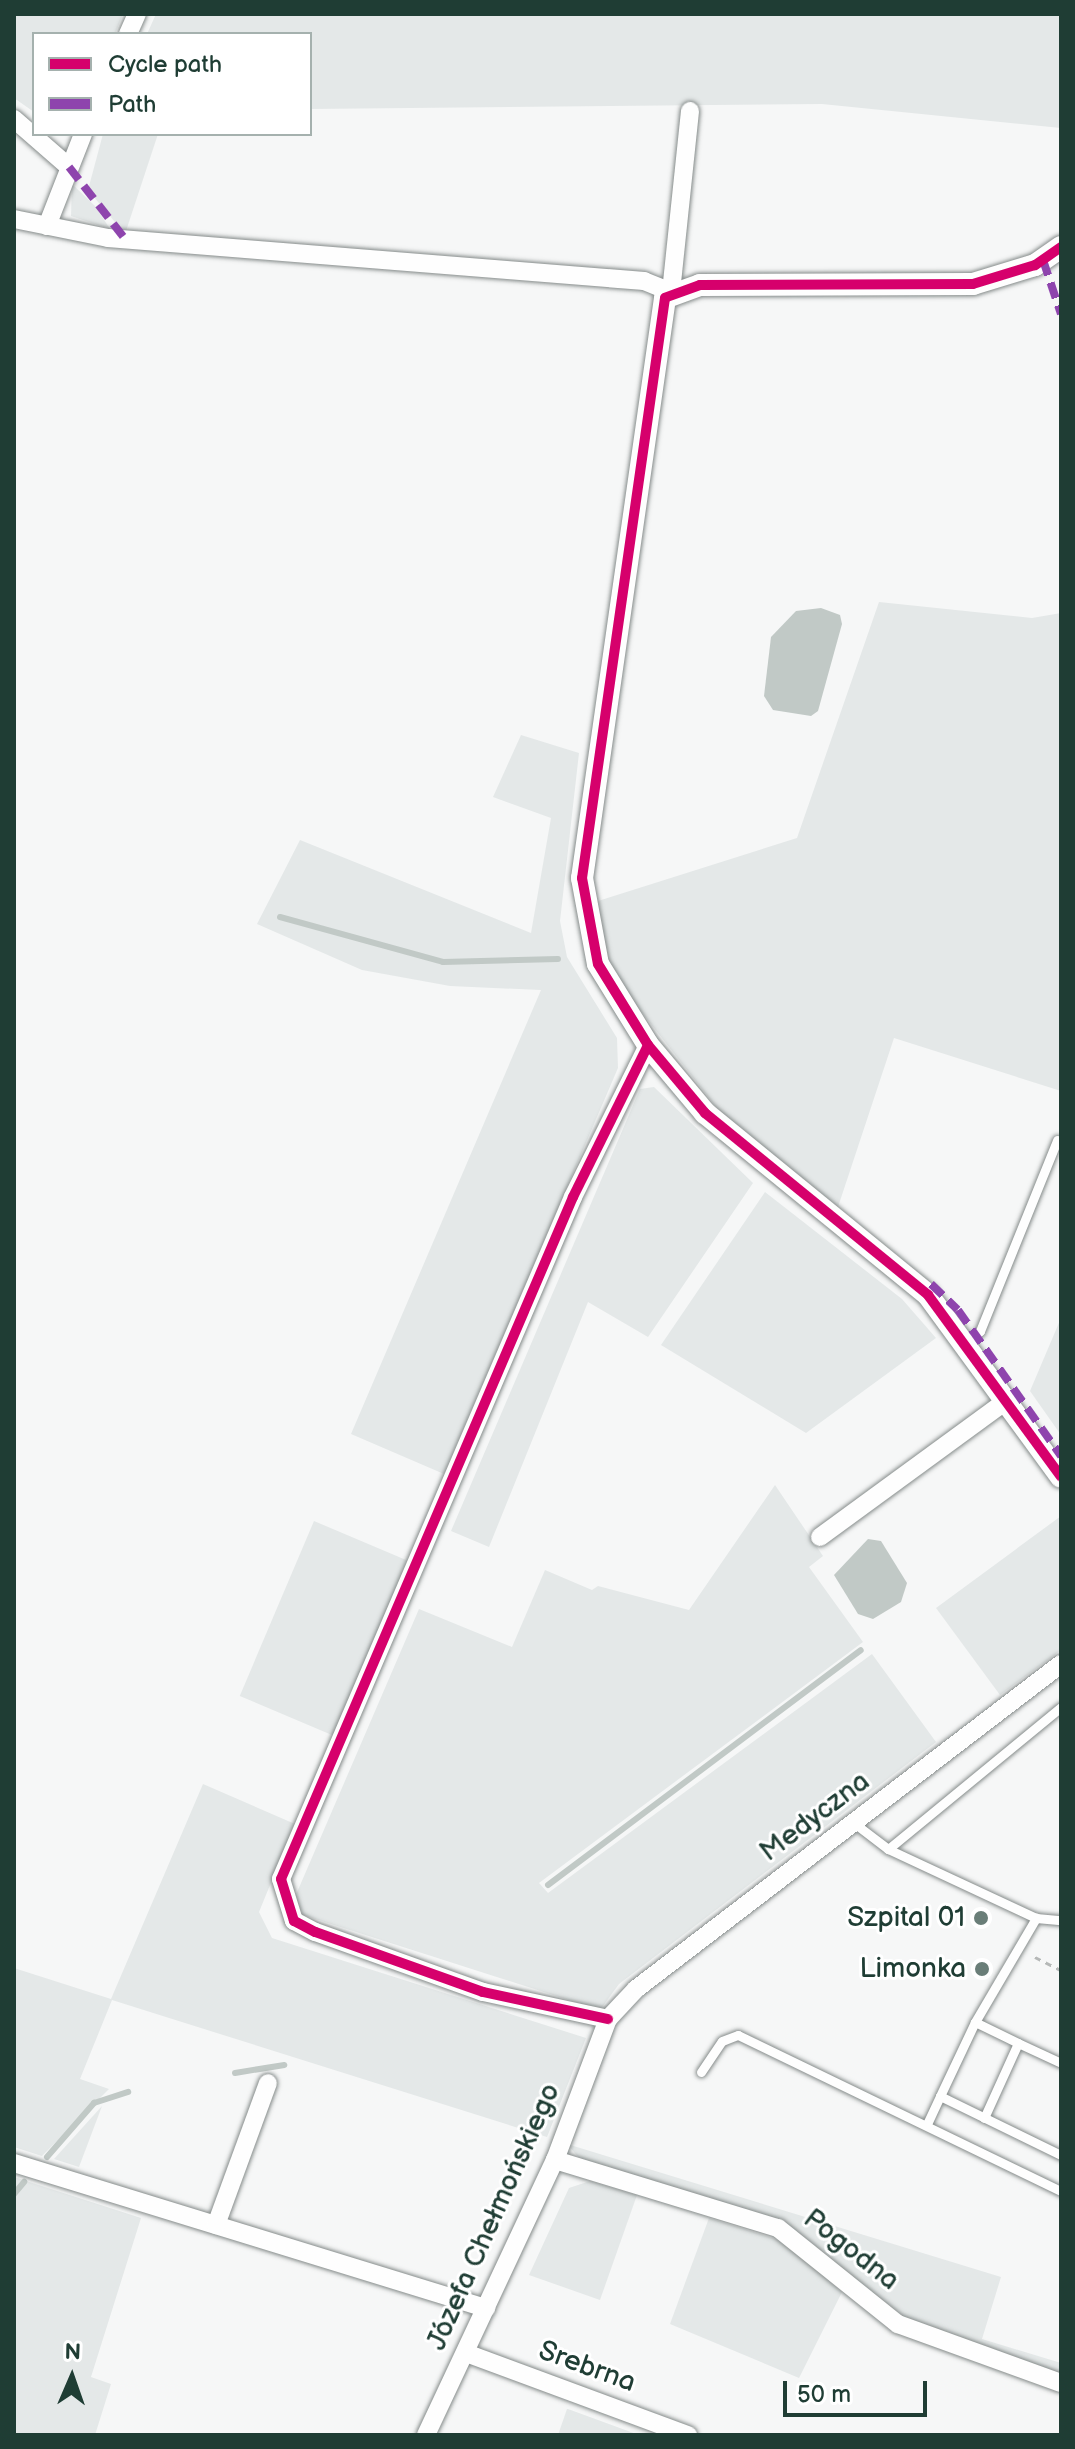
<!DOCTYPE html>
<meta charset="utf-8">
<style>
body{margin:0}
#map{position:relative;width:1075px;height:2449px;overflow:hidden;background:#f6f7f7;font-family:"Balsamiq Sans",sans-serif}
div>[style]{position:absolute}
[style*='--x']{left:calc(var(--x)*1px);top:calc(var(--y)*1px);width:calc(var(--w)*1px);rotate:calc(var(--a)*1deg)}
.green>*{inset:0;background:#e4e8e8;transform-origin:0 0}
.water>*{inset:0;background:#c1c9c6}
.stream>*{height:6px;margin:-3px;padding:0 3px;transform-origin:3px;border-radius:3px;background:#c1c9c6}
.path>*{height:3px;margin-top:-1.5px;transform-origin:0;background:repeating-linear-gradient(90deg,#b5b8b7 0 6px,transparent 0 12px)}
.roads{filter:drop-shadow(0 0 2px #858b8a) drop-shadow(0 0 2px #858b8a)}
.service>*{height:9px;margin:-4.5px;padding:0 4.5px;transform-origin:4.5px;border-radius:4.5px;background:#fefefe}
.minor>*{height:18px;margin:-9px;padding:0 9px;transform-origin:9px;border-radius:9px;background:#fefefe}
.tertiary>*{height:22px;margin:-11px;padding:0 11px;transform-origin:11px;border-radius:11px;background:#fefefe}
.quiet>*{height:8px;margin-top:-4px;transform-origin:0;background:repeating-linear-gradient(90deg,#8e44ad 0 16px,transparent 0 24px)}
.cycleway>*{height:10px;margin:-5px;padding:0 5px;transform-origin:5px;border-radius:5px;background:#d6006c}
.dots>*{width:22px;height:22px;translate:-50% -50%;box-sizing:border-box;border:4px solid #fff;border-radius:50%}
span{translate:-50% -50%;white-space:nowrap;text-align:center;line-height:1.15;-webkit-text-stroke:6px #fff;paint-order:stroke}
.street-label{font-size:28px;color:#1f3d34}
.poi-label{font-size:28px;color:#1f3d34}
.right{translate:-100% -50%;text-align:right}
.frame{position:absolute;inset:0;border:16px solid #1f3d34;pointer-events:none}
.legend{position:absolute;left:32px;top:32px;width:280px;height:104px;box-sizing:border-box;background:#fff;border:2px solid #a5b1ae;margin:0;padding:10px 14px;list-style:none;font-size:24px;color:#1f3d34}
.legend li{display:flex;align-items:center;gap:16px;height:40px}
.legend b{width:40px;border:2px solid #a5b1ae}
.north{position:absolute;left:32px;top:2337px;width:80px;height:80px;-webkit-text-stroke:6px #fff;paint-order:stroke;rotate:2deg;font-size:22px;font-weight:700;line-height:32px;text-align:center;color:#1f3d34}
.north::after{content:'';display:block;margin:auto;width:28px;height:36px;background:#1f3d34;clip-path:polygon(50% 0,100% 100%,50% 72%,0 100%)}
.scale{position:absolute;left:783px;top:2381px;width:144px;height:36px;box-sizing:border-box;border:4px solid #1f3d34;border-top:0;padding-left:10px;font-size:24px;line-height:28px;white-space:nowrap;color:#1f3d34;-webkit-text-stroke:6px #fff;paint-order:stroke}
</style>
<div id="map">
<div class="green">
<div style="clip-path:polygon(14px 14px,123px 14px,115px 34px,34px 34px,34px 112px,14px 98px)"></div>
<div style="clip-path:polygon(156px 14px,1061px 14px,1061px 128px,822px 104px,310px 109px,310px 34px,147px 34px)"></div>
<div style="clip-path:polygon(103px 134px,158px 134px,125px 234px,88px 190px)"></div>
<div style="clip-path:polygon(72px 184px,95px 206px,110px 229px,71px 216px)"></div>
<div style="clip-path:polygon(879px 602px,1032px 618px,1061px 613px,1061px 1091px,894px 1038px,838px 1207px,721px 1113px,621px 986px,601px 953px,594px 921px,598px 901px,797px 838px)"></div>
<div style="clip-path:polygon(521px 735px,579px 753px,560px 921px,567px 957px,617px 1038px,618px 1068px,444px 1474px,351px 1434px,541px 990px,450px 986px,362px 970px,257px 924px,300px 840px,531px 933px,551px 818px,493px 797px)"></div>
<div style="clip-path:polygon(654px 1087px,753px 1183px,648px 1337px,588px 1302px,489px 1547px,451px 1531px,640px 1089px)"></div>
<div style="clip-path:polygon(765px 1192px,902px 1299px,936px 1338px,806px 1433px,661px 1345px)"></div>
<div style="clip-path:polygon(1061px 1318px,1061px 1435px,1030px 1391px)"></div>
<div style="clip-path:polygon(775px 1485px,823px 1556px,809px 1567px,863px 1642px,539px 1883px,548px 1893px,872px 1654px,936px 1742px,619px 1984px,600px 2010px,303px 1915px,295px 1897px,419px 1609px,512px 1647px,545px 1570px,592px 1590px,598px 1586px,689px 1610px)"></div>
<div style="clip-path:polygon(1061px 1516px,1061px 1650px,1000px 1695px,936px 1608px)"></div>
<div style="left:314px;top:1521px;width:102px;height:190px;rotate:23deg"></div>
<div style="clip-path:polygon(203px 1784px,295px 1824px,259px 1912px,272px 1938px,586px 2038px,547px 2137px,112px 2000px,80px 2079px,109px 2089px,42px 2156px,14px 2147px,14px 1968px,111px 1999px)"></div>
<div style="clip-path:polygon(102px 2106px,79px 2167px,54px 2159px)"></div>
<div style="clip-path:polygon(567px 2144px,1001px 2277px,982px 2339px,1061px 2363px,1061px 2375px,910px 2321px,783px 2225px,580px 2159px)"></div>
<div style="clip-path:polygon(14px 2177px,141px 2218px,91px 2377px,111px 2384px,95px 2435px,14px 2435px)"></div>
<div style="clip-path:polygon(590px 2181px,637px 2195px,600px 2300px,529px 2275px,569px 2188px)"></div>
<div style="clip-path:polygon(709px 2218px,785px 2242px,842px 2292px,799px 2378px,670px 2324px)"></div>
<div style="clip-path:polygon(567px 2409px,568px 2409px,639px 2435px,558px 2435px)"></div>
</div>
<div class="water">
<div style="clip-path:polygon(821px 608px,840px 615px,842px 624px,818px 711px,811px 716px,773px 710px,764px 696px,771px 637px,796px 611px)"></div>
<div style="clip-path:polygon(868px 1539px,881px 1541px,907px 1583px,901px 1602px,873px 1619px,858px 1614px,834px 1575px)"></div>
</div>
<div class="stream">
<div style="--x:280;--y:917;--w:169;--a:15.4"></div>
<div style="--x:443;--y:962;--w:115;--a:-1.5"></div>
<div style="--x:548;--y:1885;--w:391;--a:-36.9"></div>
<div style="--x:235;--y:2073;--w:50;--a:-9.3"></div>
<div style="--x:47;--y:2157;--w:72;--a:-49"></div>
<div style="--x:94;--y:2103;--w:36;--a:-18"></div>
<div style="--x:14;--y:2194;--w:16;--a:-50"></div>
</div>
<div class="path">
<div style="--x:1035;--y:1957;--w:29;--a:27"></div>
</div>
<div class="roads">
<div class="service">
<div style="--x:967;--y:1342;--w:17;--a:-40"></div>
<div style="--x:980;--y:1331;--w:206;--a:-68"></div>
<div style="--x:1061;--y:1707;--w:224;--a:140.6"></div>
<div style="--x:888;--y:1849;--w:163;--a:25"></div>
<div style="--x:1036;--y:1918;--w:25;--a:5"></div>
<div style="--x:854;--y:1823;--w:43;--a:37.4"></div>
<div style="--x:975;--y:2022;--w:121;--a:-59.6"></div>
<div style="--x:701;--y:2072;--w:37;--a:-56"></div>
<div style="--x:722;--y:2041;--w:17;--a:-21"></div>
<div style="--x:738;--y:2035;--w:359;--a:25.8"></div>
<div style="--x:940;--y:2096;--w:82;--a:-64.7"></div>
<div style="--x:975;--y:2022;--w:48;--a:26"></div>
<div style="--x:984;--y:2118;--w:82;--a:-65.6"></div>
<div style="--x:1018;--y:2043;--w:47;--a:24.9"></div>
<div style="--x:927;--y:2124;--w:31;--a:-65"></div>
<div style="--x:940;--y:2096;--w:135;--a:26"></div>
</div>
<div class="minor">
<div style="--x:128;--y:34;--w:22;--a:-66"></div>
<div style="--x:14;--y:119;--w:73;--a:41.1"></div>
<div style="--x:14;--y:219;--w:96;--a:11.4"></div>
<div style="--x:108;--y:238;--w:538;--a:4.59"></div>
<div style="--x:644;--y:281;--w:29;--a:22"></div>
<div style="--x:47;--y:226;--w:99;--a:-68.6"></div>
<div style="--x:671;--y:292;--w:182;--a:-84"></div>
<div style="--x:820;--y:1537;--w:232;--a:-36.2"></div>
<div style="--x:608;--y:2019;--w:128;--a:-167.8"></div>
<div style="--x:483;--y:1992;--w:178;--a:-160.3"></div>
<div style="--x:315;--y:1932;--w:24;--a:-152"></div>
<div style="--x:294;--y:1921;--w:44;--a:-107.2"></div>
<div style="--x:281;--y:1879;--w:742;--a:-66.82"></div>
<div style="--x:573;--y:1197;--w:169;--a:-63.7"></div>
<div style="--x:555;--y:2160;--w:233;--a:17"></div>
<div style="--x:778;--y:2228;--w:154;--a:38.7"></div>
<div style="--x:898;--y:2324;--w:173;--a:19.9"></div>
<div style="--x:14;--y:2163;--w:494;--a:17.1"></div>
<div style="--x:216;--y:2225;--w:151;--a:-69.9"></div>
<div style="--x:466;--y:2353;--w:237;--a:20.3"></div>
<div style="--x:426;--y:2435;--w:304;--a:-64.9"></div>
<div style="--x:555;--y:2160;--w:151;--a:-69.4"></div>
<div style="--x:608;--y:2019;--w:41;--a:-47"></div>
<div style="--x:636;--y:1989;--w:535;--a:-37.41"></div>
</div>
<div class="tertiary">
<div style="--x:1061;--y:247;--w:32;--a:145"></div>
<div style="--x:1035;--y:265;--w:65;--a:163"></div>
<div style="--x:973;--y:284;--w:273;--a:179.8"></div>
<div style="--x:700;--y:285;--w:37;--a:160"></div>
<div style="--x:665;--y:298;--w:586;--a:98.14"></div>
<div style="--x:582;--y:878;--w:87;--a:79.5"></div>
<div style="--x:598;--y:964;--w:95;--a:58.3"></div>
<div style="--x:648;--y:1045;--w:89;--a:50"></div>
<div style="--x:705;--y:1113;--w:288;--a:39.2"></div>
<div style="--x:928;--y:1295;--w:225;--a:53.8"></div>
</div>
</div>
<div class="quiet">
<div style="--x:69;--y:167;--w:91;--a:52.1"></div>
<div style="--x:1043;--y:260;--w:57;--a:71.6"></div>
<div style="--x:931;--y:1284;--w:37;--a:44"></div>
<div style="--x:958;--y:1310;--w:179;--a:54.8"></div>
</div>
<div class="cycleway">
<div style="--x:1061;--y:247;--w:32;--a:145"></div>
<div style="--x:1035;--y:265;--w:65;--a:163"></div>
<div style="--x:973;--y:284;--w:273;--a:179.8"></div>
<div style="--x:700;--y:285;--w:37;--a:160"></div>
<div style="--x:665;--y:298;--w:586;--a:98.14"></div>
<div style="--x:582;--y:878;--w:87;--a:79.5"></div>
<div style="--x:598;--y:964;--w:95;--a:58.3"></div>
<div style="--x:648;--y:1045;--w:89;--a:50"></div>
<div style="--x:705;--y:1113;--w:288;--a:39.2"></div>
<div style="--x:928;--y:1295;--w:225;--a:53.8"></div>
<div style="--x:608;--y:2019;--w:128;--a:-167.8"></div>
<div style="--x:483;--y:1992;--w:178;--a:-160.3"></div>
<div style="--x:315;--y:1932;--w:24;--a:-152"></div>
<div style="--x:294;--y:1921;--w:44;--a:-107.2"></div>
<div style="--x:281;--y:1879;--w:742;--a:-66.82"></div>
<div style="--x:573;--y:1197;--w:169;--a:-63.7"></div>
</div>
<div class="dots">
<div style="left:981px;top:1918px;background:#6a7e78"></div>
<div style="left:982px;top:1969px;background:#6a7e78"></div>
</div>
<div class="street-label">
<span style="left:815px;top:1817px;rotate:-37deg">Medyczna</span>
<span style="left:494px;top:2217px;rotate:-66deg">Józefa Chełmońskiego</span>
<span style="left:851px;top:2250px;rotate:38deg">Pogodna</span>
<span style="left:587px;top:2367px;rotate:20deg">Srebrna</span>
</div>
<div class="poi-label">
<span class="right" style="left:965px;top:1918px">Szpital 01</span>
<span class="right" style="left:966px;top:1969px">Limonka</span>
</div>
<div class="frame"></div>
<ul class="legend">
<li><b style="height:10px;background:#d6006c"></b>Cycle path</li>
<li><b style="height:10px;background:#8e44ad"></b>Path</li>
</ul>
<div class="north">N</div>
<div class="scale">50 m</div>
</div>
